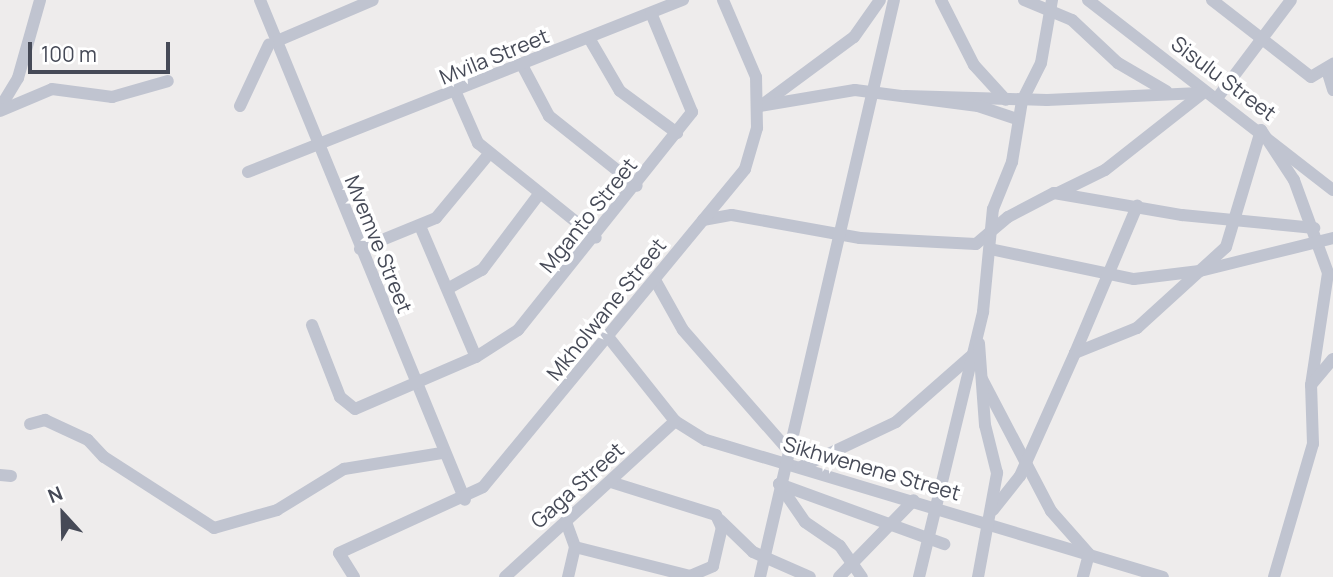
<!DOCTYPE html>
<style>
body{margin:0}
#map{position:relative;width:1333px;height:577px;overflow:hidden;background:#eeecec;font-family:Manrope,sans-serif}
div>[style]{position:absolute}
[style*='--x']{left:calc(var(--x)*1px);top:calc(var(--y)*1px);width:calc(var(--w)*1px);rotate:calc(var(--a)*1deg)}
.minor>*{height:12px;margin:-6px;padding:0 6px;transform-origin:6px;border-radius:6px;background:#c0c4d0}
span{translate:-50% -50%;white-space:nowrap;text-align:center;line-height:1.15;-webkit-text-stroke:7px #fff;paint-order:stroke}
.street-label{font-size:21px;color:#464a57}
.north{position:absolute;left:28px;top:479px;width:70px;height:70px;-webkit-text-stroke:5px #fff;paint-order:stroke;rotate:338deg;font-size:19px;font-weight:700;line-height:28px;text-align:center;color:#464a57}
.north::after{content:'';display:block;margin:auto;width:24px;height:32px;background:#464a57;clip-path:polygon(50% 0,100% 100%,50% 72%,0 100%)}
.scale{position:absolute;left:28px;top:42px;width:142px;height:32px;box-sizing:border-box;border:4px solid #464a57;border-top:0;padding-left:9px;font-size:21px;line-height:24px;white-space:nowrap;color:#464a57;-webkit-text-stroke:5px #fff;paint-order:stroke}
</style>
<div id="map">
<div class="minor">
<div style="--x:260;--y:0;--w:540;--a:67.71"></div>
<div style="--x:941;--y:0;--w:73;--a:63.1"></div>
<div style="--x:974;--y:65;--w:47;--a:47.6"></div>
<div style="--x:1024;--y:0;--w:52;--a:22.6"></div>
<div style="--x:1072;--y:20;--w:63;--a:43.1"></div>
<div style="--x:1118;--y:63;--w:56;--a:30.3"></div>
<div style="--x:1088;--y:0;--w:310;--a:37.8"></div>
<div style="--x:1212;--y:0;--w:125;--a:37.9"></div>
<div style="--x:1311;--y:77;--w:26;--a:-31"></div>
<div style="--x:589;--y:38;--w:61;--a:59.7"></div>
<div style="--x:620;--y:91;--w:71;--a:36.4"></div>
<div style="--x:277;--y:41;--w:104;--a:-23.1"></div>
<div style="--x:522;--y:65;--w:58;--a:62.1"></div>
<div style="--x:549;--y:116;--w:112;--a:38.5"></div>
<div style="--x:1327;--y:70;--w:21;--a:73"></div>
<div style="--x:456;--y:93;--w:55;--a:66.3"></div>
<div style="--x:478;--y:143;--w:151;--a:38.8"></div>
<div style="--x:905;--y:96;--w:142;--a:1.6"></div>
<div style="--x:1047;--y:100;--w:153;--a:-2.6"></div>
<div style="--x:1218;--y:97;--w:121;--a:-53"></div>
<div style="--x:762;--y:105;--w:114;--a:-36.5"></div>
<div style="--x:854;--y:37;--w:45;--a:-54.9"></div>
<div style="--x:240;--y:106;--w:68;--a:-64.9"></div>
<div style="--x:760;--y:106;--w:96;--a:-9.6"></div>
<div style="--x:855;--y:90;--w:124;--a:7.4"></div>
<div style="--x:978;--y:106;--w:41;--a:18.4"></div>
<div style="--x:0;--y:108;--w:35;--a:-59"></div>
<div style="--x:18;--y:78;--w:81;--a:-74.2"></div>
<div style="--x:0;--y:111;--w:56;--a:-22.9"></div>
<div style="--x:52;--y:89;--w:61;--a:7.6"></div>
<div style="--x:112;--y:97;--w:58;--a:-15.9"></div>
<div style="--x:1261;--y:130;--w:60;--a:56.6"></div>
<div style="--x:1294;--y:180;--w:99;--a:69.9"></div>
<div style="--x:1328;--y:273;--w:113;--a:98.6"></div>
<div style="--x:248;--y:172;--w:468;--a:-21.6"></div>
<div style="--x:1058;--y:193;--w:52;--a:-26.1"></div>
<div style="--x:1105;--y:170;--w:125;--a:-38.2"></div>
<div style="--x:703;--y:220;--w:29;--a:-10"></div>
<div style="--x:732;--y:215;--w:130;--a:10.2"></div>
<div style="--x:860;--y:238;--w:116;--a:3"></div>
<div style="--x:976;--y:244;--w:42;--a:-40.2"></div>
<div style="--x:1008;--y:217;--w:52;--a:-27.6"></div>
<div style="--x:1054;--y:193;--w:130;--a:9.8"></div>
<div style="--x:1182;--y:215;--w:133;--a:5.6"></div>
<div style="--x:420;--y:226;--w:142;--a:66.9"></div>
<div style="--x:360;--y:249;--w:82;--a:-22.2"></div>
<div style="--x:436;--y:218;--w:83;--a:-50.4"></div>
<div style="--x:990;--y:249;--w:147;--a:11.8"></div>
<div style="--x:1134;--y:279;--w:66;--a:-6.9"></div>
<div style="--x:1200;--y:271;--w:137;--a:-13.9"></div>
<div style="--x:655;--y:280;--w:57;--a:60.8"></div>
<div style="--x:683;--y:330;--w:158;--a:48.8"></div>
<div style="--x:449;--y:288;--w:38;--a:-29"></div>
<div style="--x:482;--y:270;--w:95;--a:-53.1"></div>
<div style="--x:312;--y:325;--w:77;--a:68.7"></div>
<div style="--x:340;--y:397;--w:19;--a:39"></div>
<div style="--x:355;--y:409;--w:132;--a:-23.3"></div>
<div style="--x:476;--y:357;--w:50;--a:-32.7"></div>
<div style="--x:518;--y:330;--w:279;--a:-51.4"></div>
<div style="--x:692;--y:112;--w:107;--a:-112.5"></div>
<div style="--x:609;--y:338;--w:106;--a:51.5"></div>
<div style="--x:675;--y:421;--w:36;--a:32"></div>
<div style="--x:706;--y:440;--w:477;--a:16.7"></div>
<div style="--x:1075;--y:353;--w:160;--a:-67.1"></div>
<div style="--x:982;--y:379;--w:149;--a:62.4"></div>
<div style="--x:1051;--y:511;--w:57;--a:48.5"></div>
<div style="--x:1089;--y:554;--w:24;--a:105"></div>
<div style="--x:30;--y:424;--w:16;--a:-15"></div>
<div style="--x:45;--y:420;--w:47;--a:24.9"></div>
<div style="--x:88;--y:440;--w:23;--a:47"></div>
<div style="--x:104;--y:457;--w:131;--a:32.8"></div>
<div style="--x:214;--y:528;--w:66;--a:-15.9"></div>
<div style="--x:277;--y:510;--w:79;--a:-31.5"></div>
<div style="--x:344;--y:469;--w:99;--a:-9.3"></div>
<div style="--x:801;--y:467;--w:105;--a:-25.3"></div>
<div style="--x:896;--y:422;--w:100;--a:-41.3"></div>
<div style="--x:0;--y:475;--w:11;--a:5"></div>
<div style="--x:779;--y:484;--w:176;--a:20"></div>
<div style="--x:779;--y:484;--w:46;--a:55.6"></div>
<div style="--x:805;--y:522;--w:42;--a:34.4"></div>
<div style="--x:840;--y:546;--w:38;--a:55"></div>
<div style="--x:993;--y:510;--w:43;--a:-51.5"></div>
<div style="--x:1020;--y:476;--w:135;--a:-65.9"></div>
<div style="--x:1075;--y:353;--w:67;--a:-22"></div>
<div style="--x:1137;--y:328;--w:120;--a:-42.3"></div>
<div style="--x:1226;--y:247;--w:122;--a:-73.3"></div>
<div style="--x:720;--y:520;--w:46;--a:44.1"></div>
<div style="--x:753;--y:552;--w:62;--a:23.7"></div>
<div style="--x:566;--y:522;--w:27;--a:70"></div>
<div style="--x:575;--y:547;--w:31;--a:103"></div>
<div style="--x:575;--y:547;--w:119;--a:14.2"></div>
<div style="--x:690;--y:576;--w:25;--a:-23"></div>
<div style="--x:713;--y:566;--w:39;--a:-77"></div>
<div style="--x:722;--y:528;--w:14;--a:-115"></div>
<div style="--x:716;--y:515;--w:110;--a:-162.6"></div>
<div style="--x:354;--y:577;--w:28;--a:-122"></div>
<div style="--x:339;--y:553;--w:158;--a:-24.6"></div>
<div style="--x:483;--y:487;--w:412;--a:-50.5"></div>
<div style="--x:745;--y:169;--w:43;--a:-73.7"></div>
<div style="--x:757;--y:128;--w:51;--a:-91.1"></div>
<div style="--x:756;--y:77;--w:84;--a:-113.2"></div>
<div style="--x:505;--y:577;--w:231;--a:-42.5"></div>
<div style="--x:760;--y:577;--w:592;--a:-76.93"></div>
<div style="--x:839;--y:577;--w:107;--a:-45.8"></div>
<div style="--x:919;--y:577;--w:273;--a:-76.4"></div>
<div style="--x:983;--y:312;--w:103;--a:-84.5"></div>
<div style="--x:993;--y:209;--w:51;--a:-68"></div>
<div style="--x:1012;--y:162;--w:62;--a:-80.7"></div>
<div style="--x:1022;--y:101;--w:42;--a:-63.4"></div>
<div style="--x:1041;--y:63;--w:64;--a:-80.1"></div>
<div style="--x:978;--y:577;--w:106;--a:-79.6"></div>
<div style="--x:997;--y:473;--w:49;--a:-104"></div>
<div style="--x:985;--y:425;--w:82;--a:-94.2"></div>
<div style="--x:1274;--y:577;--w:139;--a:-73.7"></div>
<div style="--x:1313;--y:444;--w:59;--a:-91.9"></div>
<div style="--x:1311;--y:385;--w:34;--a:-50"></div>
</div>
<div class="street-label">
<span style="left:494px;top:56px;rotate:-22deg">Mvila Street</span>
<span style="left:1224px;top:78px;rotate:37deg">Sisulu Street</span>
<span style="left:588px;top:215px;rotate:-51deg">Mganto Street</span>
<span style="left:379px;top:244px;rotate:68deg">Mvemve Street</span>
<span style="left:606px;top:309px;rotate:-51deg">Mkholwane Street</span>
<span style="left:872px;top:468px;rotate:16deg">Sikhwenene Street</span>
<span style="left:577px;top:485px;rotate:-42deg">Gaga Street</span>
</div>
<div class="north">N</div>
<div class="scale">100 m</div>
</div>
